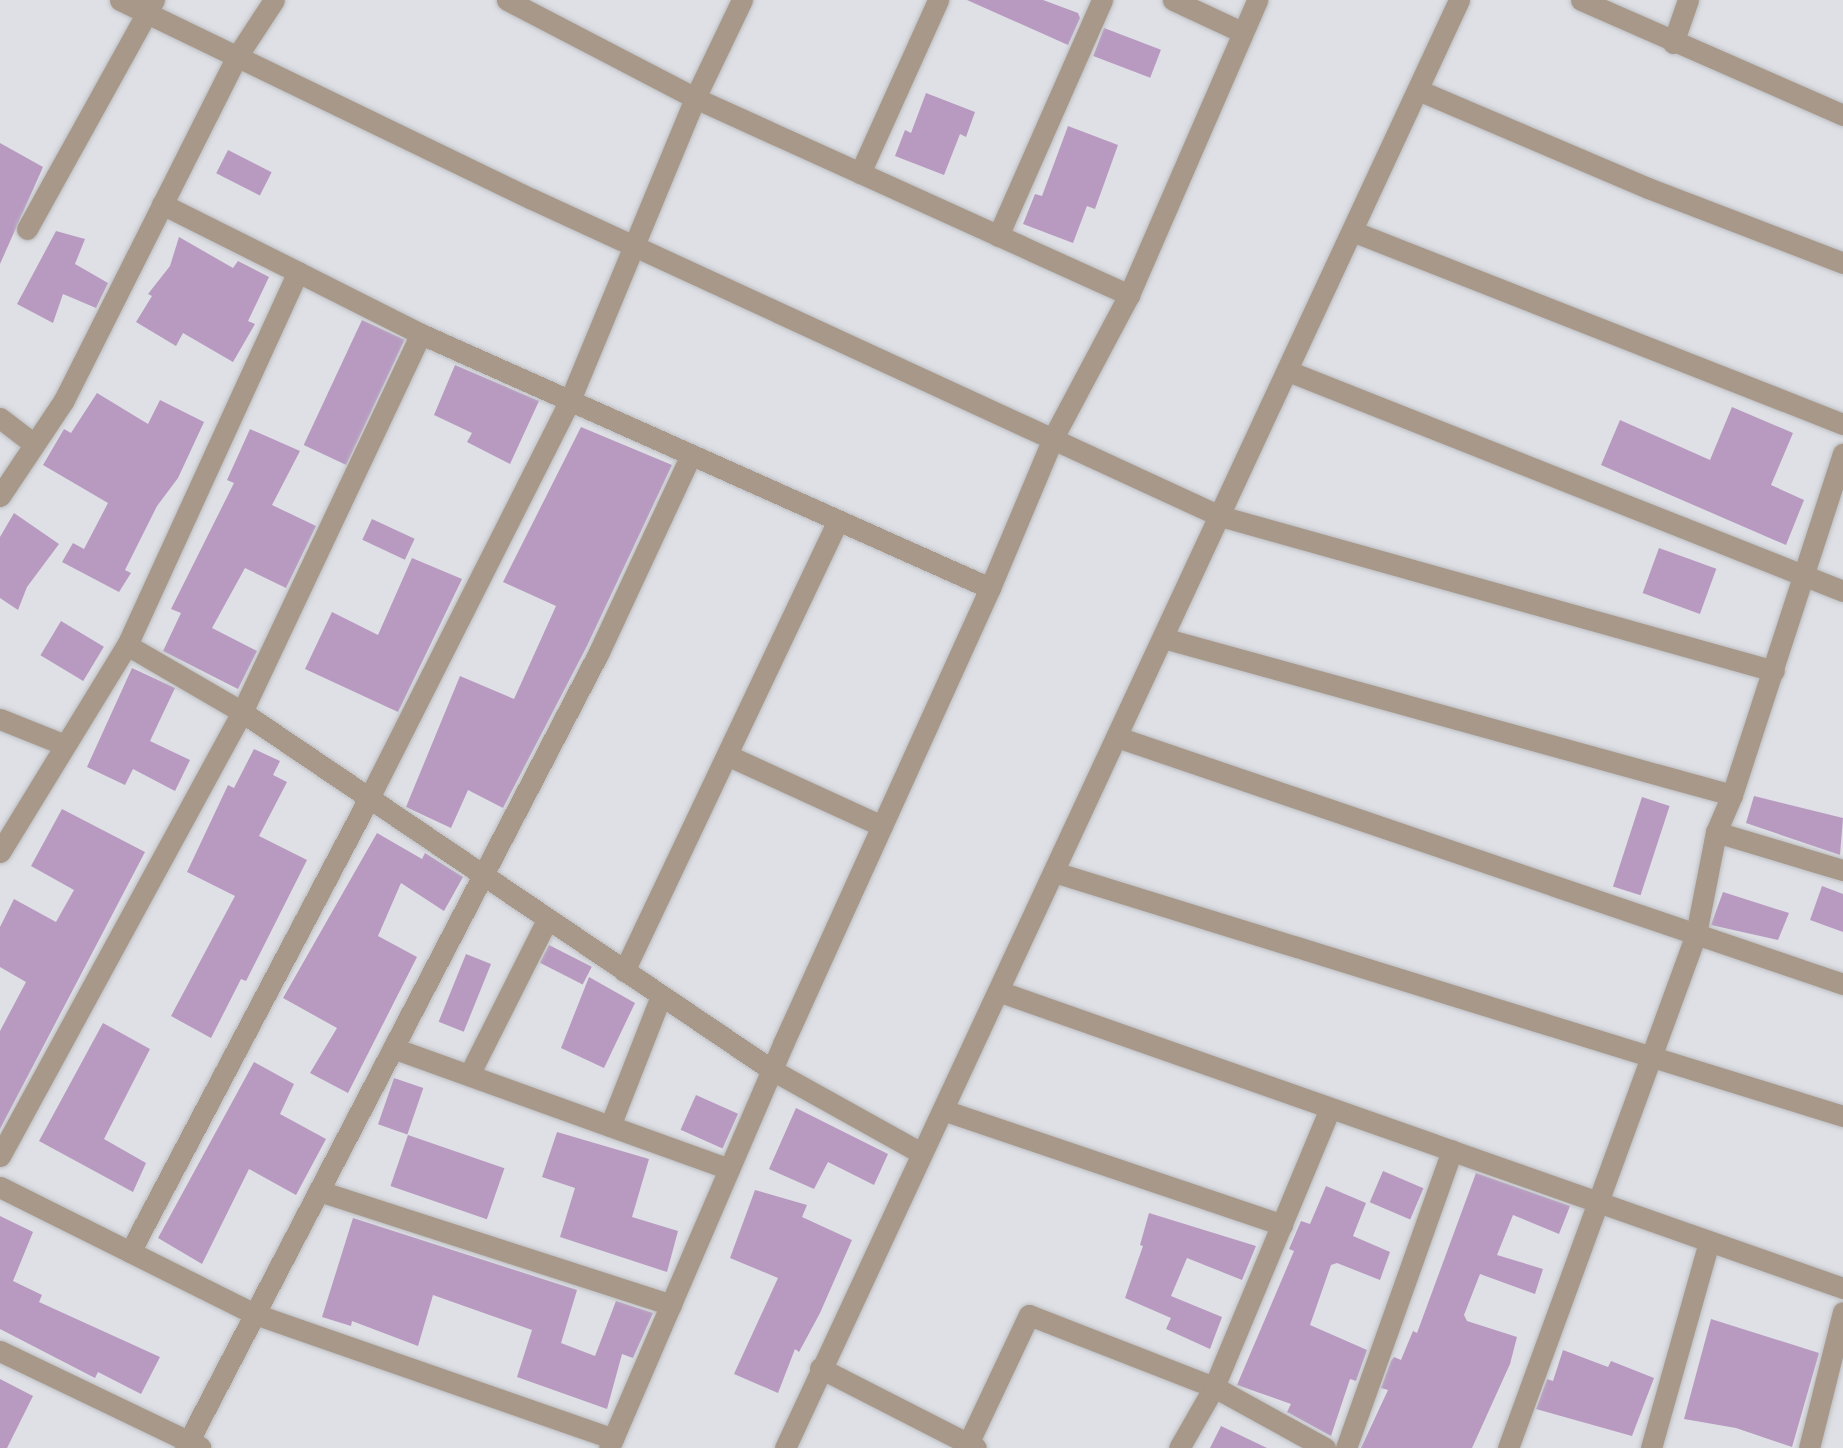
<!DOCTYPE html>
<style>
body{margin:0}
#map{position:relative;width:1843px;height:1448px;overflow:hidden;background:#dee0e5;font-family:"Source Serif 4",serif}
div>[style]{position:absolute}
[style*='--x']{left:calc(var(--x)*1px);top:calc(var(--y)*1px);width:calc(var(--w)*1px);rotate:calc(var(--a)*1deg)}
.building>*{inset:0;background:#b89ac0;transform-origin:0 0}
.roads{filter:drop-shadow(0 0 2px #bcbec2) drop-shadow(0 0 2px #bcbec2)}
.minor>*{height:21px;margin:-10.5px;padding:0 10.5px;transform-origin:10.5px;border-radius:10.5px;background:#a79889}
span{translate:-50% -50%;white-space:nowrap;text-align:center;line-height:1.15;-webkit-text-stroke:5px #dee0e5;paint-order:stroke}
</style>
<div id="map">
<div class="building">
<div style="clip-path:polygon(967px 0,1043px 0,1078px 13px,1080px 18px,1068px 45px)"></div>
<div style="left:1104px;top:28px;width:61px;height:30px;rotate:21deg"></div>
<div style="clip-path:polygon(926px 93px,975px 112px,966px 137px,960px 134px,944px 175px,895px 156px,905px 130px,911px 133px)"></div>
<div style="clip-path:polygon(1068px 126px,1118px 145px,1095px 209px,1087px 206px,1073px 243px,1023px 224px,1035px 194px,1042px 196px)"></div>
<div style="clip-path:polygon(0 143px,43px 167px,0 264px)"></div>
<div style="left:228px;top:150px;width:49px;height:26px;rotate:27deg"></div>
<div style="clip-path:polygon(56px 231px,85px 239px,75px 264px,108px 283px,96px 308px,63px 294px,53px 323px,17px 304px)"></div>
<div style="clip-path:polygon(179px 237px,233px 268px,238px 261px,269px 277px,248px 321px,255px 324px,233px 362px,183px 333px,176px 346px,136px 322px,152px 296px,148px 294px,170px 266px)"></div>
<div style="left:362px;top:320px;width:47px;height:138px;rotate:25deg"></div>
<div style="clip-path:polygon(455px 365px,539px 401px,510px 464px,467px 442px,472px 433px,434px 415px)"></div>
<div style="clip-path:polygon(97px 393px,148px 424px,160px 400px,204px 422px,178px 478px,157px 506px,125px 570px,131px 573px,119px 592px,62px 562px,73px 543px,84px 549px,108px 503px,43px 465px,64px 429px,71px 433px)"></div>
<div style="clip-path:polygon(1732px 407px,1793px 433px,1771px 485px,1804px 500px,1786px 545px,1601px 465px,1620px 420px,1710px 460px)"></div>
<div style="clip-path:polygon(581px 427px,672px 465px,587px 646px,503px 808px,468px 790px,451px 828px,406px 807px,460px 676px,514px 699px,556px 606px,503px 582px)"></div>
<div style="clip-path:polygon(250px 429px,300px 451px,272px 505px,316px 526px,286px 588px,245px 568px,212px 628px,257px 651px,238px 689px,163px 651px,181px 613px,171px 609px,234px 483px,227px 480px)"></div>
<div style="clip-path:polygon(14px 513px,59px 544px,27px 587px,18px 610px,0 598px,0 537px)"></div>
<div style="left:372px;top:519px;width:47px;height:23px;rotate:25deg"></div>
<div style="left:1659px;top:548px;width:61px;height:48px;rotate:20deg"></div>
<div style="clip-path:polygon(412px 558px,462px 579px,398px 712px,305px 669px,332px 612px,378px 635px)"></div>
<div style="left:61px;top:621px;width:50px;height:40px;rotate:31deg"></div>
<div style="clip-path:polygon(132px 668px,175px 688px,150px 741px,190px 760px,175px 791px,133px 769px,125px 785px,87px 767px)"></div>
<div style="clip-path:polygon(254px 749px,280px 761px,273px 775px,287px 782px,259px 836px,307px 860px,246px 981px,241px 979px,211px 1038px,171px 1016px,235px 896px,187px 872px,228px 785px,234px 788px)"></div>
<div style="clip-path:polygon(1754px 796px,1843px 818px,1840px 855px,1746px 823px)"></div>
<div style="left:1642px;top:797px;width:29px;height:94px;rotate:18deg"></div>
<div style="clip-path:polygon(62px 809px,145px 852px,0 1129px,0 1031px,26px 982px,0 967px,0 927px,14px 899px,56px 922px,74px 890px,31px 866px)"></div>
<div style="clip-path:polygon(377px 833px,422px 859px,425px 853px,463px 877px,444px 911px,401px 883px,378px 936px,417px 957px,348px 1093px,310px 1073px,337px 1028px,283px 998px)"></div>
<div style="clip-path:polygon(1822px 886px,1843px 894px,1843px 932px,1810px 920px)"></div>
<div style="clip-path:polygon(1723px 892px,1789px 913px,1778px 940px,1711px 925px)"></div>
<div style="left:549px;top:945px;width:48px;height:20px;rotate:27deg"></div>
<div style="left:466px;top:954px;width:27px;height:73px;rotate:22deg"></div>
<div style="clip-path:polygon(589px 977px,635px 1003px,604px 1068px,561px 1048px)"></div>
<div style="clip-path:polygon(103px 1023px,150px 1049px,104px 1139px,146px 1163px,133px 1192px,39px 1141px)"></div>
<div style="clip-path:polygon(254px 1062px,294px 1084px,280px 1114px,326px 1139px,296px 1195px,249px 1169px,202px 1264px,158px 1238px)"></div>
<div style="left:394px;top:1078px;width:31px;height:49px;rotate:19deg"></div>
<div style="left:696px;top:1095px;width:46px;height:38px;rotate:24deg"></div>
<div style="clip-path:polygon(796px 1108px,888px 1154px,874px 1185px,828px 1162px,814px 1189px,769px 1169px)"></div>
<div style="clip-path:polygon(557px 1132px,649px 1159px,632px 1217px,678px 1231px,667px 1272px,560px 1237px,575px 1188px,542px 1177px)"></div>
<div style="left:408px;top:1135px;width:102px;height:54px;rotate:19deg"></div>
<div style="left:1383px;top:1171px;width:44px;height:34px;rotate:23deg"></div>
<div style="clip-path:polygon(1476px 1173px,1570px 1206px,1559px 1234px,1513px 1215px,1497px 1255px,1543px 1269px,1535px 1294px,1480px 1274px,1464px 1315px,1467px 1321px,1517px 1337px,1510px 1364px,1472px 1448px,1361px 1448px,1388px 1390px,1381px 1388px,1391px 1361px,1394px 1357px,1401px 1360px,1413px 1331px,1417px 1333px)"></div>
<div style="clip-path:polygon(1326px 1186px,1366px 1203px,1353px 1236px,1390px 1252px,1380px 1280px,1337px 1263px,1331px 1265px,1310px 1325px,1367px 1350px,1356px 1381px,1350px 1379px,1331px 1436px,1287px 1412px,1291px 1404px,1237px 1385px,1294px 1251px,1289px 1249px,1301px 1221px,1310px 1224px)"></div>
<div style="clip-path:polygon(755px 1190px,807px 1205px,802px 1217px,852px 1240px,820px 1313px,799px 1352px,795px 1349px,778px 1393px,734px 1374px,778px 1278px,730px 1258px)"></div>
<div style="clip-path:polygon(1149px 1213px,1256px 1246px,1242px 1280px,1187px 1258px,1171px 1296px,1222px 1317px,1210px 1349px,1166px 1329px,1171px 1318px,1125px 1298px,1143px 1246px,1140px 1245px)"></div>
<div style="clip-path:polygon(0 1216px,33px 1232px,13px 1281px,42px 1295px,39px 1302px,160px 1357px,141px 1394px,98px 1372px,95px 1378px,0 1329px)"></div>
<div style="clip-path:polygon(353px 1218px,577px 1290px,561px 1343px,595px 1356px,616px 1301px,653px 1313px,633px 1358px,622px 1354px,607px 1409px,517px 1377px,532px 1330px,433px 1295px,418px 1346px,352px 1321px,351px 1326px,322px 1317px)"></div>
<div style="clip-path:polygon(1711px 1319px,1819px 1353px,1792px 1447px,1736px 1428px,1684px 1419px)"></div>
<div style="clip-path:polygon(1563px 1350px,1608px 1367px,1611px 1361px,1654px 1378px,1632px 1436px,1536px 1409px,1547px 1379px,1553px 1381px)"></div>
<div style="clip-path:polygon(0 1379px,33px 1396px,7px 1448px,0 1448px)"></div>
<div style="clip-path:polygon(1221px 1426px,1267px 1448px,1210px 1448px)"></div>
</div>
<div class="roads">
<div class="minor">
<div style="--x:120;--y:0;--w:458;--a:25.8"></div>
<div style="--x:532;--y:199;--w:758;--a:24.74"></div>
<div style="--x:1220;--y:516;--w:575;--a:15.63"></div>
<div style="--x:507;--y:0;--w:212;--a:27.5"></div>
<div style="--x:695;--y:98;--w:477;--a:24.4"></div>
<div style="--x:1173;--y:0;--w:76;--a:24.9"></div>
<div style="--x:1581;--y:0;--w:286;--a:23.7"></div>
<div style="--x:1673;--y:43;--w:46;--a:-70.8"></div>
<div style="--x:1418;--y:90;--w:250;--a:23.1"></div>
<div style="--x:1648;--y:188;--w:209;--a:21"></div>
<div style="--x:860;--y:173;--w:190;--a:-65.7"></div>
<div style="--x:162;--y:204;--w:152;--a:26.6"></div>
<div style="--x:27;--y:229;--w:262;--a:-61"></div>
<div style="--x:1352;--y:231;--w:528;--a:21.46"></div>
<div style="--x:998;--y:236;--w:258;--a:-66.2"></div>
<div style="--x:1288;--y:371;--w:597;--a:21.62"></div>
<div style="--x:0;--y:418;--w:43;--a:37.4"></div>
<div style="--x:0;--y:496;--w:115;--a:-56.3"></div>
<div style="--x:64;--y:400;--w:383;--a:-63.3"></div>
<div style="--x:236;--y:58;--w:69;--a:-56.8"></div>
<div style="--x:990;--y:588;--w:165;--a:-67.2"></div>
<div style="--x:1054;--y:436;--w:160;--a:-62"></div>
<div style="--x:1129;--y:295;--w:322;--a:-66.5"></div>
<div style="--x:1163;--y:638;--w:590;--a:15.43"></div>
<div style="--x:1732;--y:795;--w:40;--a:113.4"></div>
<div style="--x:1716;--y:832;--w:133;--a:16.7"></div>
<div style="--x:127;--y:645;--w:133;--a:30.2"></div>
<div style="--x:242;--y:712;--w:640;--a:34.04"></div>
<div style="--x:772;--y:1070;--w:171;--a:29.1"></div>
<div style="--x:0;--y:719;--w:70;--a:21.8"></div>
<div style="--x:1117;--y:737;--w:767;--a:18.79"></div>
<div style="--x:729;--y:756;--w:168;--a:24.6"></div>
<div style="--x:1732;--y:795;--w:359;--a:-72"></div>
<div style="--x:0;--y:852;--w:243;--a:-58.5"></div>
<div style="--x:127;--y:645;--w:410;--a:-65.4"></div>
<div style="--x:298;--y:272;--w:138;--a:26.8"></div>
<div style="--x:421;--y:334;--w:623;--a:24.06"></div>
<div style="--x:990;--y:588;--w:501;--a:114.42"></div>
<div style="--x:783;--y:1044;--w:440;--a:113.3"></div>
<div style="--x:1054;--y:872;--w:826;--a:17.18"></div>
<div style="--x:624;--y:971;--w:499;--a:-64.6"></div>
<div style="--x:998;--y:991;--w:896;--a:19.37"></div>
<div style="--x:393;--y:1048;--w:357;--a:19.8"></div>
<div style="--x:469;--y:1075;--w:174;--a:-63.3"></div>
<div style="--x:943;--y:1110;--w:358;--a:18.7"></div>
<div style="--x:610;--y:1126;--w:140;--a:-68.6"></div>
<div style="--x:0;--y:1156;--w:506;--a:-61.41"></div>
<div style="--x:242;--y:712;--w:418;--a:-64.7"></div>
<div style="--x:0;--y:1187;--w:285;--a:26.5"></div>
<div style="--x:255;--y:1314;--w:379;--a:19.2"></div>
<div style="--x:319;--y:1191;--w:370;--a:17.9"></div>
<div style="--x:130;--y:1252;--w:515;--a:-62.24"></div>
<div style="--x:370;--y:796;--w:444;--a:-63.2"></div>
<div style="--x:570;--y:400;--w:327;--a:-67.5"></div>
<div style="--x:695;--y:98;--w:109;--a:-64.4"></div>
<div style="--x:0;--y:1351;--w:222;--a:25.6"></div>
<div style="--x:820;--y:1368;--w:175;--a:27.1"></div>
<div style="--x:185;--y:1448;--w:897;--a:-62.52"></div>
<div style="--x:599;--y:652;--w:217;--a:-65"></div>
<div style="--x:785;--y:1448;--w:1597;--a:-65.04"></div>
<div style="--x:966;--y:1448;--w:147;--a:-64.7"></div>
<div style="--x:1029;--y:1315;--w:199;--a:21.3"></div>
<div style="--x:1214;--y:1387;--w:70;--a:119.8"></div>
<div style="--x:1325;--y:1448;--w:127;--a:-151.2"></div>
<div style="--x:1214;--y:1387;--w:301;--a:-67.4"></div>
<div style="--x:1346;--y:1448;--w:316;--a:-70.4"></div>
<div style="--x:1508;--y:1448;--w:547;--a:-69.91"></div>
<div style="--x:1696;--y:934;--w:104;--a:-78.9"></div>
<div style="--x:1651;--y:1448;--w:214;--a:-74.3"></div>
<div style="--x:1809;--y:1448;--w:140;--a:-76"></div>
</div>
</div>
</div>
